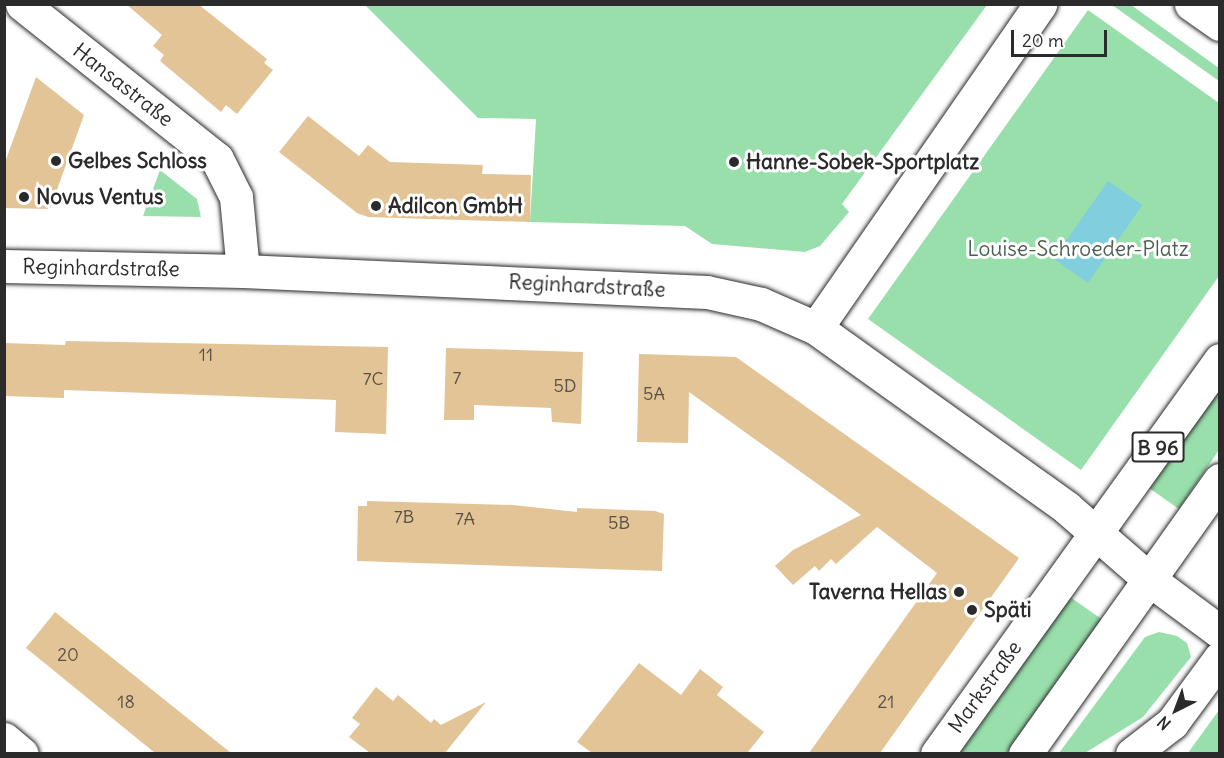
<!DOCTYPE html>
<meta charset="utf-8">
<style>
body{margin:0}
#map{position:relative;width:1224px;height:758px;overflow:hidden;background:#fff;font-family:Delius,sans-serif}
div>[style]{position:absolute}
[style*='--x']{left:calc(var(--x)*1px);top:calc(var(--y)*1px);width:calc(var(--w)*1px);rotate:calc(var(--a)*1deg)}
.green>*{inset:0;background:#99dfab}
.water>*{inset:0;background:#80cede;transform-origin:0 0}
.building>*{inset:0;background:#e3c496}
.roads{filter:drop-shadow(0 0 2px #2b2b2b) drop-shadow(0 0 2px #2b2b2b)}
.minor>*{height:33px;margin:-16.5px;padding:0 16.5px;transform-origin:16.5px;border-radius:16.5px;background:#fff}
.major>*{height:33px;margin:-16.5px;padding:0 16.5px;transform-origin:16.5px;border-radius:16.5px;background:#fff}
.dots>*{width:16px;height:16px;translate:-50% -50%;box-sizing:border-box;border:3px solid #fff;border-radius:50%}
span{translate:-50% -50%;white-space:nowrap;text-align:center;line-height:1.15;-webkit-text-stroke:6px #fff;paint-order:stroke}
.number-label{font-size:18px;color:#595146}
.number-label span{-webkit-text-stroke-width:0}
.shield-label span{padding:2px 4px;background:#fff;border:2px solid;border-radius:4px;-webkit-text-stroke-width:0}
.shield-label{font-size:20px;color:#2b2b2b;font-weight:700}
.street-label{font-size:21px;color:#2b2b2b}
.poi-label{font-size:21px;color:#2b2b2b;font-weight:700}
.left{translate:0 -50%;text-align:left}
.right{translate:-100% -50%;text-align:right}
.park-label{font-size:21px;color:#4c6151}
.frame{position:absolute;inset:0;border:6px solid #2b2b2b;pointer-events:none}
.north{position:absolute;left:1146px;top:680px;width:60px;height:60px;-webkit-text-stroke:4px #fff;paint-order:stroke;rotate:222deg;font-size:16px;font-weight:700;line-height:24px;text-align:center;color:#2b2b2b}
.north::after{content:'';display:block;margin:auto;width:21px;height:27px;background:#2b2b2b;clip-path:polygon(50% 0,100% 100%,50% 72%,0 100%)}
.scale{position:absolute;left:1011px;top:30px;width:96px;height:27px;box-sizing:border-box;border:3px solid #2b2b2b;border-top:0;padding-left:8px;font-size:18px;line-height:21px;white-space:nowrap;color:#2b2b2b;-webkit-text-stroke:4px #fff;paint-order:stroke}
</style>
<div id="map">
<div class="green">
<div style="clip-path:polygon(365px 5px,987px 5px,842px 204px,849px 212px,820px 246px,805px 252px,712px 244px,685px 226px,530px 222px,536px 119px,478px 118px)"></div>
<div style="clip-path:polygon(1112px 5px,1131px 5px,1219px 68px,1219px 81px)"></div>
<div style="clip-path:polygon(1088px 10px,1219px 103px,1219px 276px,1081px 470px,868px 319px)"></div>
<div style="clip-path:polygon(160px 170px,197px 199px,201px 217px,143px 216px)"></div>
<div style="clip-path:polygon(1219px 389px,1219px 450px,1179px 509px,1149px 488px)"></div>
<div style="clip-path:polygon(1070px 597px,1103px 620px,1007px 753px,959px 754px)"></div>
<div style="clip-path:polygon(1159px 632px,1177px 636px,1187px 643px,1191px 657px,1143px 717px,1085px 753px,1059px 753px,1145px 637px)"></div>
<div style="clip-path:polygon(1219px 710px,1219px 753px,1188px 753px)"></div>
</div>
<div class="water">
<div style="left:1108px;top:181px;width:42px;height:95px;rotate:35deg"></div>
</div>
<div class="building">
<div style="clip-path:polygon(126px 4px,198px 4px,267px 59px,264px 63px,273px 70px,237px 114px,226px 105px,221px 112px,160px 61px,164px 55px,153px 46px,162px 35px)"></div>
<div style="clip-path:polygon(36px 77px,84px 115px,50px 209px,4px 208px,4px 165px)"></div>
<div style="clip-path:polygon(308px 116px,359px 156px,368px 145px,390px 162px,483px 165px,482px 174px,531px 175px,530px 222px,368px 217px,357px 213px,279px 152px)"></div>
<div style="clip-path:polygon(66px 341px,388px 347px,386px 434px,335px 432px,336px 400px,64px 390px,64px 398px,4px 396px,4px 343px,65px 345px)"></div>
<div style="clip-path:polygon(446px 348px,583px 352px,581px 424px,552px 422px,551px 408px,474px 405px,474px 420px,444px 420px)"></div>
<div style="clip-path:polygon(639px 354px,736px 357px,1019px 558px,880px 753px,809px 753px,937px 573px,877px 527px,836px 564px,831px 559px,819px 571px,815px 566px,793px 585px,775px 566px,793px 550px,861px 515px,689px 392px,688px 443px,637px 442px)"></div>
<div style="clip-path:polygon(367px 501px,513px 505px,577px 512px,577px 508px,655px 511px,664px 514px,662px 571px,357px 561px,358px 506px,367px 506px)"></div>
<div style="clip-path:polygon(55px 612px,231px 753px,155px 753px,26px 648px)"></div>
<div style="clip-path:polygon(639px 663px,681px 695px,700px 669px,723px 687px,717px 695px,764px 732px,747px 753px,592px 753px,577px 742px)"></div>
<div style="clip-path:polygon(376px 687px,393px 701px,398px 695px,431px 723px,434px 719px,441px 725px,486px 702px,445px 753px,370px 753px,349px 737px,360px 724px,352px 718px)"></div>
</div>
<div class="roads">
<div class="minor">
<div style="--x:22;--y:4;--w:249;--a:38.5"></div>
<div style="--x:217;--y:159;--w:42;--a:63.4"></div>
<div style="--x:236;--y:197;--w:74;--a:84.6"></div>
<div style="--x:4;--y:266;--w:239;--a:1.2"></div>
<div style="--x:243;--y:271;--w:464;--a:2.6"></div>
<div style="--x:707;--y:292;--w:55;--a:12.5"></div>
<div style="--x:761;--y:304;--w:60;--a:23.6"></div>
<div style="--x:816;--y:328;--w:309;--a:35.6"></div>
<div style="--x:1067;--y:508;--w:38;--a:41"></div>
<div style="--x:816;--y:328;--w:394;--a:-55.3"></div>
<div style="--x:1150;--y:580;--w:87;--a:36.6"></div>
<div style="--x:4;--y:739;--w:23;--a:40"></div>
<div style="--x:1132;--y:754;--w:51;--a:-37.8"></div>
<div style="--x:1172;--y:723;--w:81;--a:-53.6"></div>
</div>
<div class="major">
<div style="--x:1191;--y:4;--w:35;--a:35"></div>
<div style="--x:1096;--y:533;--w:72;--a:41"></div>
<div style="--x:937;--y:754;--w:485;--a:-54.3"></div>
<div style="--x:1025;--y:754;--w:336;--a:-54.6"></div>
</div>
</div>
<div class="dots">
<div style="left:56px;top:161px;background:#2b2b2b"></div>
<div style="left:734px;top:162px;background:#2b2b2b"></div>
<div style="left:24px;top:197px;background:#2b2b2b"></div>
<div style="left:376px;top:206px;background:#2b2b2b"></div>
<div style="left:959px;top:592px;background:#2b2b2b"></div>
<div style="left:972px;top:610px;background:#2b2b2b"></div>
</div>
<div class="number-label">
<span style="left:206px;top:355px">11</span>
<span style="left:457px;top:378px">7</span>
<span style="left:373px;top:379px">7C</span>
<span style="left:565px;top:386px">5D</span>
<span style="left:654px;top:394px">5A</span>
<span style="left:404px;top:517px">7B</span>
<span style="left:465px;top:519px">7A</span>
<span style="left:619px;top:523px">5B</span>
<span style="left:68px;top:655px">20</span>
<span style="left:126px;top:702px">18</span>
<span style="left:886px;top:702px">21</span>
</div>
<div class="shield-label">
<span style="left:1158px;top:447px">B 96</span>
</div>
<div class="street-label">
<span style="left:123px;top:85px;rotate:38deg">Hansastraße</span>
<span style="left:101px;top:268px;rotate:1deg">Reginhardstraße</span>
<span style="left:587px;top:286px;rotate:3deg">Reginhardstraße</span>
<span style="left:985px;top:687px;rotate:-54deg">Markstraße</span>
</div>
<div class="poi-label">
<span class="left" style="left:68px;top:161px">Gelbes Schloss</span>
<span class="left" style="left:746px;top:162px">Hanne-Sobek-Sportplatz</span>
<span class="left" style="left:36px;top:197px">Novus Ventus</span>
<span class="left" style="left:388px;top:206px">Adilcon GmbH</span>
<span class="right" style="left:947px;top:592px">Taverna Hellas</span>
<span class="left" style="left:984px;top:610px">Späti</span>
</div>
<div class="park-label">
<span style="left:1078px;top:249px">Louise-Schroeder-Platz</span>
</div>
<div class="frame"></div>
<div class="north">N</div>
<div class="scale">20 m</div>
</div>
